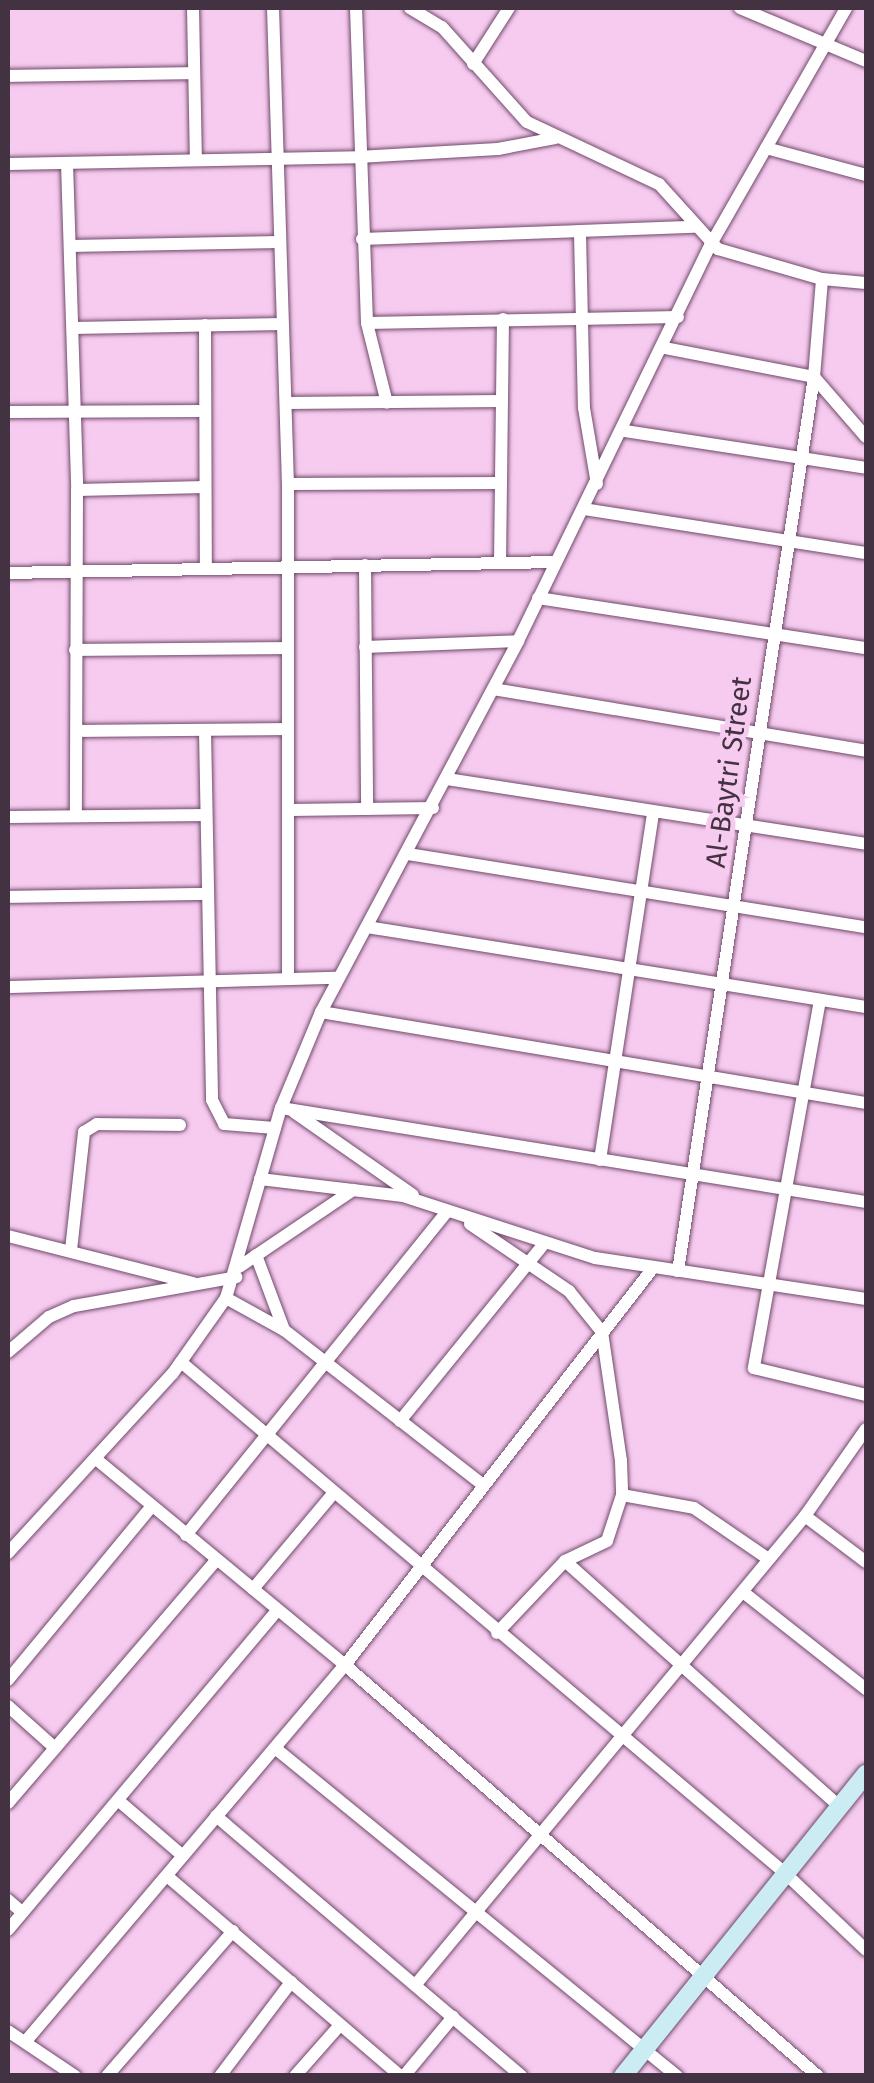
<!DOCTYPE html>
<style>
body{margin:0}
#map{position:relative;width:874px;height:2083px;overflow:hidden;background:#f7cbf0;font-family:"Fira Sans",sans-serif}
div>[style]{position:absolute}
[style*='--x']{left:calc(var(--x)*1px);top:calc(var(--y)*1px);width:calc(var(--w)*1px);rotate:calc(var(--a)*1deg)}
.roads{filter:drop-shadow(0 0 2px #704a6a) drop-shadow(0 0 2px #704a6a)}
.minor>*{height:12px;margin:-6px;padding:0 6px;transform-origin:6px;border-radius:6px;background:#fff}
.secondary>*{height:18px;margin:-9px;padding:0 9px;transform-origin:9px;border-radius:9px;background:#cbecf2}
span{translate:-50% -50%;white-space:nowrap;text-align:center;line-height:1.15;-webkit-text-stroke:10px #f7cbf0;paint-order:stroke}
.street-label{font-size:28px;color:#433241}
.frame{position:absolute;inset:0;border:10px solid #433241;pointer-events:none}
</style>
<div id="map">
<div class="roads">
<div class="minor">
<div style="--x:193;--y:8;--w:152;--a:88.9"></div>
<div style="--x:273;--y:8;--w:476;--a:88.2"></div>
<div style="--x:288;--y:484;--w:495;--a:90"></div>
<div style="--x:356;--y:8;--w:315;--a:88"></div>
<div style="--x:367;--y:323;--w:82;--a:76"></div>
<div style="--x:410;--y:8;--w:37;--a:31"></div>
<div style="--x:442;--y:27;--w:127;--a:48.2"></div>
<div style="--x:527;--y:122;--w:146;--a:25.2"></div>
<div style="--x:659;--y:184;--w:88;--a:47.8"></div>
<div style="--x:718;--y:249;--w:108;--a:16.1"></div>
<div style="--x:822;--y:279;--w:44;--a:5.2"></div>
<div style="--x:740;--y:8;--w:137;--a:22.8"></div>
<div style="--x:473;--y:64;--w:67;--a:-57.3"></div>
<div style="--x:8;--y:76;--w:186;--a:-0.9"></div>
<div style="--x:766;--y:148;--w:104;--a:15.1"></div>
<div style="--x:67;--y:163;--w:327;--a:88.2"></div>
<div style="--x:77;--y:490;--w:326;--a:90.2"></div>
<div style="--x:8;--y:164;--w:350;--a:-1.1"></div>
<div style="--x:358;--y:157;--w:140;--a:-3.3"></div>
<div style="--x:498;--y:149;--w:58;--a:-10.9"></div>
<div style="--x:580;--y:234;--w:174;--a:88.7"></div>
<div style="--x:584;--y:408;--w:77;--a:80.3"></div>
<div style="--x:362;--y:239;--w:332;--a:-2.1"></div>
<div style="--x:70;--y:246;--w:209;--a:-1.1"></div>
<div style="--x:367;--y:323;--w:311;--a:-1.1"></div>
<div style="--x:205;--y:325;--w:244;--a:89.8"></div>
<div style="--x:73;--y:328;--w:209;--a:-1.1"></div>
<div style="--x:665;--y:348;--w:152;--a:11"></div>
<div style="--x:814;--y:377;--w:79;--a:49.1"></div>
<div style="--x:286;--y:403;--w:215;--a:-0.5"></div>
<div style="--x:8;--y:412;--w:197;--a:-0.3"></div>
<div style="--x:625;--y:431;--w:244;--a:8.7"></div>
<div style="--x:288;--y:484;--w:213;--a:-0.3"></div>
<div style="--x:77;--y:490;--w:128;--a:-1.3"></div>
<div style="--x:584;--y:509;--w:285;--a:8.9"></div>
<div style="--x:500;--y:563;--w:244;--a:-89.3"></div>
<div style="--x:365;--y:565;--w:244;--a:89.5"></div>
<div style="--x:8;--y:573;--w:548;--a:-1.15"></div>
<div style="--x:538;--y:598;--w:332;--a:8.7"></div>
<div style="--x:365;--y:647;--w:153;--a:-2.2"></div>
<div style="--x:75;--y:650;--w:211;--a:-0.5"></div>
<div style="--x:493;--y:689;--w:378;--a:9.4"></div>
<div style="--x:77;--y:731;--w:210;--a:-0.5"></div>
<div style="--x:205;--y:731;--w:369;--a:88.9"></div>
<div style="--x:212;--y:1100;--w:27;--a:63"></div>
<div style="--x:224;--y:1124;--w:51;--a:4.5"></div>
<div style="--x:447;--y:779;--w:424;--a:8.8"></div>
<div style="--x:290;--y:810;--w:143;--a:-0.8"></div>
<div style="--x:8;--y:817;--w:198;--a:-0.6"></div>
<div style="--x:408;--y:854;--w:464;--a:9.1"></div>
<div style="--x:8;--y:897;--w:199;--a:-0.9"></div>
<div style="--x:367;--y:927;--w:505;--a:9.11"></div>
<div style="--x:8;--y:987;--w:330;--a:-1.6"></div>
<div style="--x:820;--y:1000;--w:374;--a:100.2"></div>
<div style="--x:754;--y:1368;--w:115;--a:13.6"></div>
<div style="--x:321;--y:1012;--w:553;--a:9.48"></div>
<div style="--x:281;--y:1108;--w:593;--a:9.13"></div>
<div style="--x:294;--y:1112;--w:145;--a:34.9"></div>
<div style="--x:600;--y:1160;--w:352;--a:-81.3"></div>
<div style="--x:260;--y:1179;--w:144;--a:6.8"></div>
<div style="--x:403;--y:1196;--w:202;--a:17.9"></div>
<div style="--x:595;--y:1258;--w:274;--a:8.6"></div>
<div style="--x:470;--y:1224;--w:120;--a:34.1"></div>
<div style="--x:569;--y:1291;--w:53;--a:51.2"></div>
<div style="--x:602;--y:1332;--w:130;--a:81.6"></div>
<div style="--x:621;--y:1461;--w:34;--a:88"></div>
<div style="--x:622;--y:1495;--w:48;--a:108.1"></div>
<div style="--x:607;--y:1541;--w:47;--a:154.5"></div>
<div style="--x:565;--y:1561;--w:99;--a:133.4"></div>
<div style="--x:8;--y:1236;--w:191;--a:14.3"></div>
<div style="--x:71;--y:1250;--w:119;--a:-83.7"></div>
<div style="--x:84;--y:1132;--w:15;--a:-32"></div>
<div style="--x:97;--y:1124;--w:83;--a:0.7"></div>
<div style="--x:256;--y:1255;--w:80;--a:69.5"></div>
<div style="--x:239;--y:1267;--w:138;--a:-34"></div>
<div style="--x:678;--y:1271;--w:904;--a:-81.35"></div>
<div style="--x:814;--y:377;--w:98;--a:-85.3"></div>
<div style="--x:226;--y:1298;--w:66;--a:28.9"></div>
<div style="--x:284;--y:1330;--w:252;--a:37.9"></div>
<div style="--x:8;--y:1352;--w:54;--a:-40.5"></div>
<div style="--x:49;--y:1317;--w:27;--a:-24"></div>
<div style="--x:74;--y:1306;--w:165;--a:-10.1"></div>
<div style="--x:181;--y:1362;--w:793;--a:40.24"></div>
<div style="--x:786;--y:1874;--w:110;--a:43.5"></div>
<div style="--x:400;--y:1421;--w:227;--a:-50.9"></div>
<div style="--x:96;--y:1459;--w:323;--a:39.6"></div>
<div style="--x:345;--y:1665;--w:627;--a:40.99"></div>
<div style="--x:622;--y:1495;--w:73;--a:10.2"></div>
<div style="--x:694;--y:1508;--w:88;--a:34.4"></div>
<div style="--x:805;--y:1516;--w:76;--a:37"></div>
<div style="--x:186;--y:1535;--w:416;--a:-51.1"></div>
<div style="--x:8;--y:1553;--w:244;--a:-47.5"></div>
<div style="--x:173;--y:1373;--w:92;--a:-54.8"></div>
<div style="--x:226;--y:1298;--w:198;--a:-73.9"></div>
<div style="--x:281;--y:1108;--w:104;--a:-67.4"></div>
<div style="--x:321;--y:1012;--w:420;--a:-62"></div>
<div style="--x:518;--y:641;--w:441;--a:-64.1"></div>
<div style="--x:711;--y:244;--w:272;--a:-60.2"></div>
<div style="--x:565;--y:1561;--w:369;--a:41.8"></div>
<div style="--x:253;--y:1589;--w:123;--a:-50"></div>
<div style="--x:743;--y:1592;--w:157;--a:38.3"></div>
<div style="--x:8;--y:1680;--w:226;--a:-50.4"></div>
<div style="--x:8;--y:1706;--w:63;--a:41.8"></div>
<div style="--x:275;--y:1748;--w:519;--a:39.21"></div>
<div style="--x:119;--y:1801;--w:84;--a:40.7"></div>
<div style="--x:8;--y:1803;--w:320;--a:-49.4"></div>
<div style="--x:216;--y:1816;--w:401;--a:40.4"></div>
<div style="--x:167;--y:1876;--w:307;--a:40.6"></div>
<div style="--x:8;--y:1900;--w:18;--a:41"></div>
<div style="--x:8;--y:1930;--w:418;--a:-49.9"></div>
<div style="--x:417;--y:1983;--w:607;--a:-50.28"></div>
<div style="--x:805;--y:1516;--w:106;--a:-55"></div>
<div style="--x:8;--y:2031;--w:81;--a:33.9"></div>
<div style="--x:26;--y:2041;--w:493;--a:-49.7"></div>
<div style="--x:345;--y:1665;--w:502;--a:-52.2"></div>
<div style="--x:107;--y:2076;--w:192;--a:-49"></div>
<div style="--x:220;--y:2076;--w:118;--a:-52.9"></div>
<div style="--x:295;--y:2076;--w:68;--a:-48.6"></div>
<div style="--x:404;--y:2076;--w:77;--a:-50.3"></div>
</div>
<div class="secondary">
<div style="--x:623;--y:2076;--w:388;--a:-51.2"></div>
</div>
</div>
<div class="street-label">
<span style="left:729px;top:772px;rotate:-82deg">Al-Baytri Street</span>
</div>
<div class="frame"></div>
</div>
